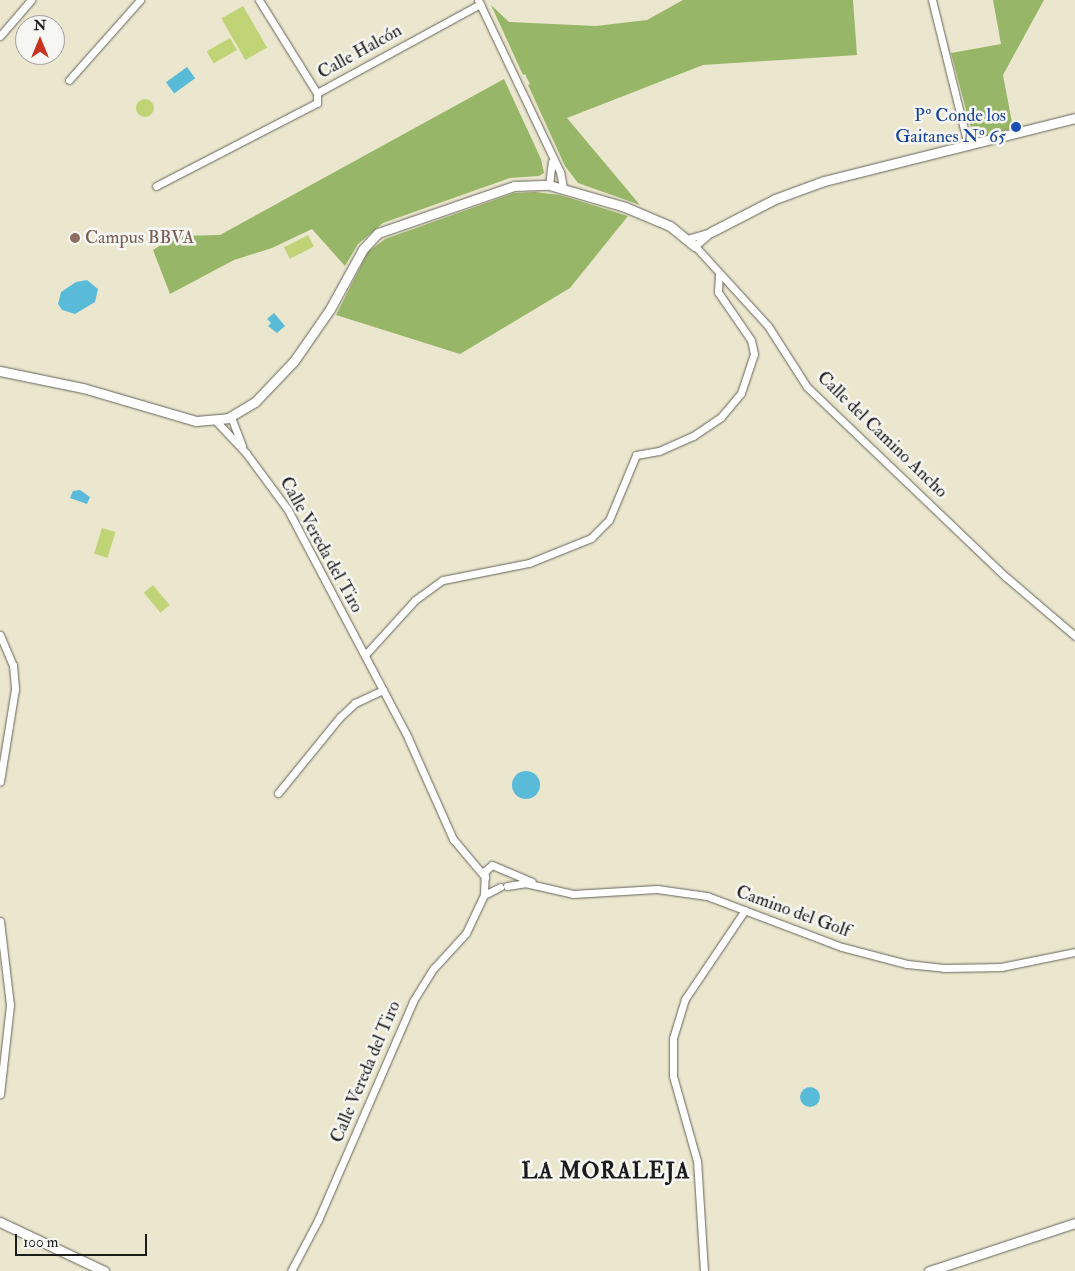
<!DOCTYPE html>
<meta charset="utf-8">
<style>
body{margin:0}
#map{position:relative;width:1075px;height:1271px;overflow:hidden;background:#ebe7ce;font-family:"IM FELL Double Pica",serif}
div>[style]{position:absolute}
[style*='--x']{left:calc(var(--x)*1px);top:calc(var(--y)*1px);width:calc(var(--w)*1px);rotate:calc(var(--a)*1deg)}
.green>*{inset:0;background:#c0d477;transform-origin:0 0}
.round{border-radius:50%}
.forest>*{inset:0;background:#98b668}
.water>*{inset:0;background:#5abbd9;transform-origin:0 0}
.roads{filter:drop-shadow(0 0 1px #64635a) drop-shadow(0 0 1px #64635a)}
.minor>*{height:7px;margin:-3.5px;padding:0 3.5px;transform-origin:3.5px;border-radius:3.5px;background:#fff}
.tertiary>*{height:9px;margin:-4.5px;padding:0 4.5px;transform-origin:4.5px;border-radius:4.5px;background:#fff}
.dots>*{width:14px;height:14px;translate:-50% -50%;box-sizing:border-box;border:2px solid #f6f6f2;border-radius:50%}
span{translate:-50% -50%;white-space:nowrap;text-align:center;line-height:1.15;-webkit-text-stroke:5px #f6f6f2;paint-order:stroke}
.street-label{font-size:18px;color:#1c1c1c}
.transit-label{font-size:18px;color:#164399}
.right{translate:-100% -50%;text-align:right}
.education-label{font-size:18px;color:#785e54}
.left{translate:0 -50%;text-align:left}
.district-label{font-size:22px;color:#1c1c1c;font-weight:700;letter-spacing:1px}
.north{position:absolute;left:15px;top:15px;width:50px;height:50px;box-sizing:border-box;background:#f6f6f2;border:1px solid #9f9f9c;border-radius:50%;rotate:0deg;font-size:14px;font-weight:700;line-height:20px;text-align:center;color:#1c1c1c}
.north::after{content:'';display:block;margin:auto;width:18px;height:22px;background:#c8321e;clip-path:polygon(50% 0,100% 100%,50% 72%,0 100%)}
.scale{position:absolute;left:15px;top:1234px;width:132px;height:22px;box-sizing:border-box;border:2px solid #1c1c1c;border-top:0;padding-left:6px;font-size:15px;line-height:18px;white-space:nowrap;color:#1c1c1c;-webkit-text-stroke:4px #f6f6f2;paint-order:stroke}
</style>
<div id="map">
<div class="green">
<div style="left:243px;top:6px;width:48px;height:25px;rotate:60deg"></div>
<div style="left:230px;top:38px;width:14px;height:27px;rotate:60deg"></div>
<div class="round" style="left:136px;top:99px;width:18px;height:18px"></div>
<div style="left:308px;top:235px;width:13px;height:27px;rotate:63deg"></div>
<div style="left:102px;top:528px;width:14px;height:27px;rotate:17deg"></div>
<div style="left:153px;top:585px;width:26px;height:12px;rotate:50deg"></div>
</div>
<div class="forest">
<div style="clip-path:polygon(683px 0,853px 0,857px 55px,703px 65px,567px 118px,640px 205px,578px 183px,565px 166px,528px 85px,530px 84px,525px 74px,523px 75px,491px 5px,509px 22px,596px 26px,647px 20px)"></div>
<div style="clip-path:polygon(993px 0,1044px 0,1003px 75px,1013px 128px,984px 136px,975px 135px,970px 125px,951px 53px,1001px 44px)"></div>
<div style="clip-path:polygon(504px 79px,541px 159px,544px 173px,539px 176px,510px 178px,383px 223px,358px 244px,345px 266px,312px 229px,272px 248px,234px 260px,170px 294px,153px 250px,175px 236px,220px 235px)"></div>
<div style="clip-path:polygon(535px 192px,560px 195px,628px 216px,570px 288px,460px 354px,336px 315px,368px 252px,385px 239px,514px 193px)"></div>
</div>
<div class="water">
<div style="left:187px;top:67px;width:14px;height:26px;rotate:54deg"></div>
<div style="clip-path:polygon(87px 280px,98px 289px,95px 302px,75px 314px,62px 310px,58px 304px,61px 292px,76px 282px)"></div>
<div style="clip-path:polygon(274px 313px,285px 326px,277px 333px,268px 326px,271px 323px,267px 319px)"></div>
<div style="clip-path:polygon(80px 490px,90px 497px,87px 504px,70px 498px,73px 491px)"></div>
<div class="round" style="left:512px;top:771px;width:28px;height:28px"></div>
<div class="round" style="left:800px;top:1087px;width:20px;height:20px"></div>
</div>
<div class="roads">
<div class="minor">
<div style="--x:259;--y:0;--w:110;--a:58.1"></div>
<div style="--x:478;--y:0;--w:191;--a:64.5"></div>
<div style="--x:560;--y:172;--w:16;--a:79"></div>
<div style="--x:932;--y:0;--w:150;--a:76.1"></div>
<div style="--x:0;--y:36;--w:48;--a:-49.3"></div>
<div style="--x:69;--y:80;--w:107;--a:-48.4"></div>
<div style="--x:549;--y:185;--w:23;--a:-83"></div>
<div style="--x:156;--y:186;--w:181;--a:-27.3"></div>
<div style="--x:317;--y:103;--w:10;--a:-90"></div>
<div style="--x:317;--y:93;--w:186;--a:-28.6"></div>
<div style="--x:711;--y:232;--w:21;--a:139"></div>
<div style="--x:695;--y:246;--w:108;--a:47.6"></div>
<div style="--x:768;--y:326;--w:72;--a:57.4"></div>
<div style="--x:807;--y:387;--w:275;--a:43.7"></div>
<div style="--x:1006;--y:577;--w:91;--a:40.5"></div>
<div style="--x:687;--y:239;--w:22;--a:-16"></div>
<div style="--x:231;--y:417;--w:31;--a:69"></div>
<div style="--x:216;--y:421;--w:44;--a:46.8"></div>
<div style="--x:246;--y:453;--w:71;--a:53.6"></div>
<div style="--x:288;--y:510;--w:258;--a:62.2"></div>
<div style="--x:408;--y:738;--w:111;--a:66"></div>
<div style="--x:453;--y:839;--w:50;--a:49.9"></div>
<div style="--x:0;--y:635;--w:33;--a:67"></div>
<div style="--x:13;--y:665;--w:24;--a:85"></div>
<div style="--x:15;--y:689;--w:94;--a:99.2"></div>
<div style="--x:365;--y:655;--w:74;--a:-47.7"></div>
<div style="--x:415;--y:600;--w:34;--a:-36"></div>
<div style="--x:443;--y:580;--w:88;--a:-11.2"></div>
<div style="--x:529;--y:563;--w:67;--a:-22"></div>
<div style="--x:591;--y:538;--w:25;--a:-45"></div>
<div style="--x:609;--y:520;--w:70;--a:-67.4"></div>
<div style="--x:636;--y:455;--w:23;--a:-10"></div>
<div style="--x:659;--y:451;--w:37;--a:-24"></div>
<div style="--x:693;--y:436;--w:34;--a:-34"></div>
<div style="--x:721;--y:417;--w:31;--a:-50"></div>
<div style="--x:741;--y:393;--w:41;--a:-71.6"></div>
<div style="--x:754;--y:354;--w:14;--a:-102"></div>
<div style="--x:751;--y:340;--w:58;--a:-124.5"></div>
<div style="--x:718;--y:292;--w:19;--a:-87"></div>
<div style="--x:278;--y:793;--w:98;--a:-50.8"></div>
<div style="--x:340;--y:717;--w:21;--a:-43"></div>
<div style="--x:355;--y:703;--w:31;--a:-25"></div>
<div style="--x:507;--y:886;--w:18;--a:-9"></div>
<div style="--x:525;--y:883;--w:49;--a:12.9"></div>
<div style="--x:573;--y:894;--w:84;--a:-3.4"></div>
<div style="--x:657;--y:889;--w:50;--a:8"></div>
<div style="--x:707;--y:896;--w:144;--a:20.7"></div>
<div style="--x:842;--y:947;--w:67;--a:14.7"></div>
<div style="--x:907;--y:964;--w:37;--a:6"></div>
<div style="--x:944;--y:968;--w:57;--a:-1"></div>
<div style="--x:1001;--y:967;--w:76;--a:-11.5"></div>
<div style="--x:500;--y:887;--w:18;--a:153"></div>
<div style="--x:484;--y:895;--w:24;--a:-88"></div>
<div style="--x:485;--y:871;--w:9;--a:-41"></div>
<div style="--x:492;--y:865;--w:43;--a:23"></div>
<div style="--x:0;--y:921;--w:85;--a:83.2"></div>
<div style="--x:10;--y:1005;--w:90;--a:96.4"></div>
<div style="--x:291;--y:1271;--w:58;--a:-62.1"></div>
<div style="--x:318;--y:1220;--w:239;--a:-66.5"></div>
<div style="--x:413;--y:1001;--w:39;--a:-58"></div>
<div style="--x:434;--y:968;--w:47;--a:-47.6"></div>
<div style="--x:466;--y:933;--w:42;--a:-64.7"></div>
<div style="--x:704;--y:1271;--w:110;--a:-93.6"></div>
<div style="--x:697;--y:1161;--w:88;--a:-105.8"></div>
<div style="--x:673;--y:1076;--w:38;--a:-90"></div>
<div style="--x:673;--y:1038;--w:41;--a:-72.9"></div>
<div style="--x:685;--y:999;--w:107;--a:-56"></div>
</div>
<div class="tertiary">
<div style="--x:711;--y:232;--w:72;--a:-27.3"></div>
<div style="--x:775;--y:199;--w:52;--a:-20.2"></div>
<div style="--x:824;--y:181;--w:259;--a:-14.1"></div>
<div style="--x:0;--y:371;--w:85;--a:11.6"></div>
<div style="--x:83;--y:388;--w:118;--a:16.3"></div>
<div style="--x:196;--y:421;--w:32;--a:-5"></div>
<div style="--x:228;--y:418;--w:31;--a:-31"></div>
<div style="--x:255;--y:402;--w:57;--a:-46.4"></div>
<div style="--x:294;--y:361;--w:63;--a:-55.3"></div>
<div style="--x:330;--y:309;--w:68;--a:-61.2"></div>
<div style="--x:363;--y:249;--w:22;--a:-47"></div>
<div style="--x:378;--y:233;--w:144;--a:-19.1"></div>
<div style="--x:514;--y:186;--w:35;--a:-2"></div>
<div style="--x:549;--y:185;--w:79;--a:16.1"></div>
<div style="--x:625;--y:207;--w:49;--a:22.9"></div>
<div style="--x:670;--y:226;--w:32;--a:39"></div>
<div style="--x:0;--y:1222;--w:115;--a:25.2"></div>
<div style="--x:929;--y:1271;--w:154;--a:-18.2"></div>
</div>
</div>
<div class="dots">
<div style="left:1016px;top:127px;background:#1a4fb4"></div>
<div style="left:75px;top:238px;background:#8d6e63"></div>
</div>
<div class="street-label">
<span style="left:360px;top:52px;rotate:-29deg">Calle Halcón</span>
<span style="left:882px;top:435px;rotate:44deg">Calle del Camino Ancho</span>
<span style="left:321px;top:545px;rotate:61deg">Calle Vereda del Tiro</span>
<span style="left:793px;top:912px;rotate:20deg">Camino del Golf</span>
<span style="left:366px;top:1072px;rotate:-67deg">Calle Vereda del Tiro</span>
</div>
<div class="transit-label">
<span class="right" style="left:1006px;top:127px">Pº Conde los<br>Gaitanes Nº 65</span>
</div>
<div class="education-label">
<span class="left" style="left:85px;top:238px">Campus BBVA</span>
</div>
<div class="district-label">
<span style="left:606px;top:1172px">LA MORALEJA</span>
</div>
<div class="north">N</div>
<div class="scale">100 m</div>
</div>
